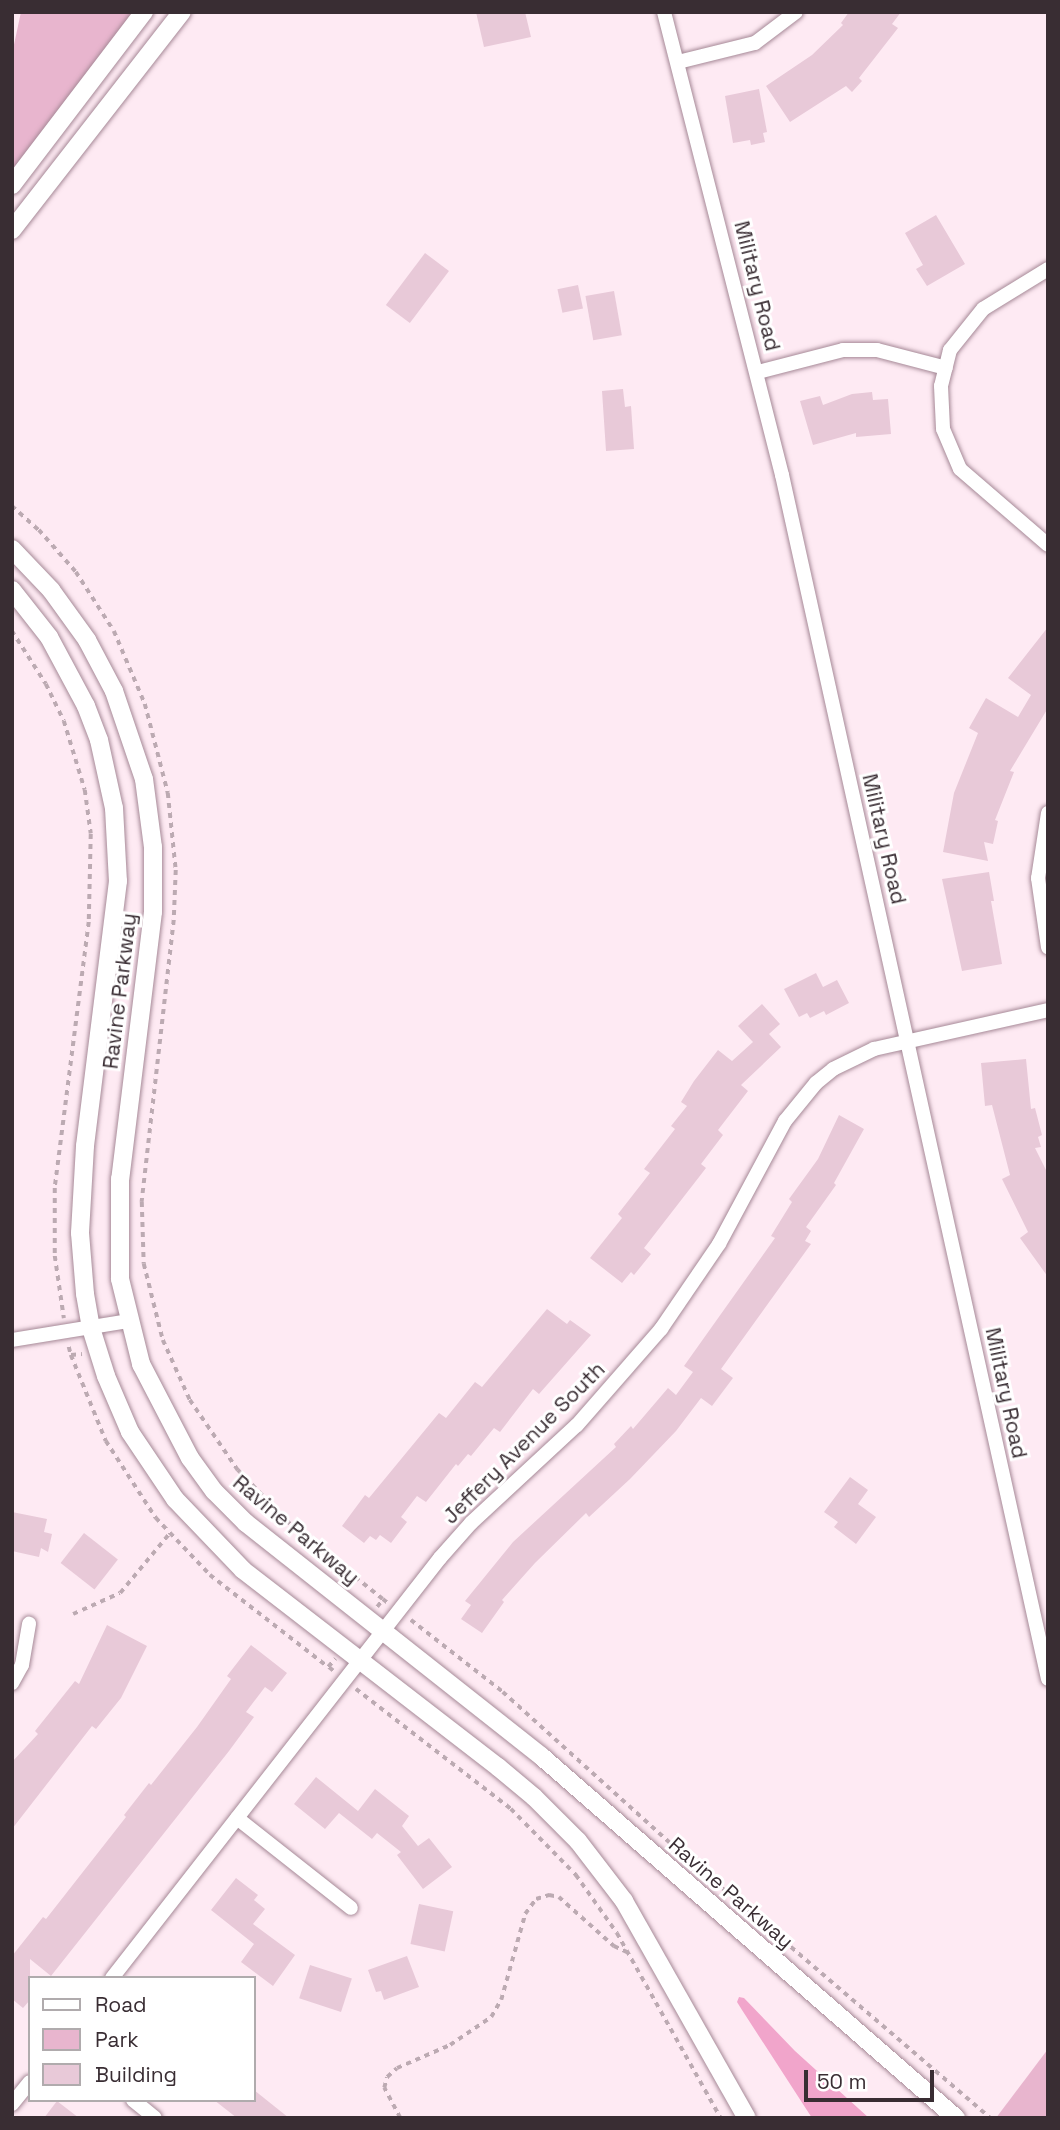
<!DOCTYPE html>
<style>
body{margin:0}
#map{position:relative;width:1060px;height:2130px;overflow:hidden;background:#feeaf3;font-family:"Space Grotesk",sans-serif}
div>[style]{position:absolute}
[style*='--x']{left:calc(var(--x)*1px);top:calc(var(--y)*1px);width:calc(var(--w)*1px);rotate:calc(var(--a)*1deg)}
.green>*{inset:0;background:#e8b5ce}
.water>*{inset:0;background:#f1a5cb}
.building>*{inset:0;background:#e8c9d8;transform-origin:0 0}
.path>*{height:3.5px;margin-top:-1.75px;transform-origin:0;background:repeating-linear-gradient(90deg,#bcaab2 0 5px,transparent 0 10px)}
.roads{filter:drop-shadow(0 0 2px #a68997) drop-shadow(0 0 2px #a68997)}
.minor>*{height:14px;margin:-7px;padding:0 7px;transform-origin:7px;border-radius:7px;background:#fff}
.tertiary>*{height:18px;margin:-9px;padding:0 9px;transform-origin:9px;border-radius:9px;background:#fff}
span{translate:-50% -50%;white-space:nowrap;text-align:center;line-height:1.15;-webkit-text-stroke:6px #fff;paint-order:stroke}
.street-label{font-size:21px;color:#392d33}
.frame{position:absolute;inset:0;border:14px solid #392d33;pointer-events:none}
.legend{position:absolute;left:28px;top:1976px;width:228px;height:126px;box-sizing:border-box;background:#fff;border:2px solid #b0abad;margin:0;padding:9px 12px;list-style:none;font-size:21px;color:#392d33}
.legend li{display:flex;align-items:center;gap:14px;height:35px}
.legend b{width:35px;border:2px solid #b0abad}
.scale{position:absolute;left:804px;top:2070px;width:130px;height:32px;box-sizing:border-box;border:4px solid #392d33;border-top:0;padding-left:9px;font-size:21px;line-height:24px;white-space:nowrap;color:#392d33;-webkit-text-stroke:5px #fff;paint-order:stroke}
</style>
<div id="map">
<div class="green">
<div style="clip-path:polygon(21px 12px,135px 12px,12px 172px,12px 54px)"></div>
<div style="clip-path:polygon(1048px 2049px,1048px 2118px,996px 2118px)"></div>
</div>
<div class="water">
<div style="clip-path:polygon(739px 1997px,744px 1998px,795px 2051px,869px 2118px,812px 2118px,742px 2010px,737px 2002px)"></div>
</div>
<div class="building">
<div style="clip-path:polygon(476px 12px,525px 12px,531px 37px,484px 47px)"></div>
<div style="clip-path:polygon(849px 12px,901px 12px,892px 24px,898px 28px,859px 78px,862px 81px,852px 92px,846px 86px,790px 122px,766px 86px,812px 55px,843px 25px,841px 23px)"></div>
<div style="clip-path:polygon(759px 89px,767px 132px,763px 133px,765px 142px,751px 145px,750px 140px,733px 143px,725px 96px)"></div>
<div style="clip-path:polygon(936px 215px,965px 264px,927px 286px,916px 269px,923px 265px,905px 233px)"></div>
<div style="left:425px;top:253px;width:30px;height:65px;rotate:37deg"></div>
<div style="left:578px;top:285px;width:24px;height:21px;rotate:78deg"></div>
<div style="left:614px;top:291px;width:45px;height:29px;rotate:80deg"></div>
<div style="clip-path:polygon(623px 389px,625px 407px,631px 406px,634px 449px,606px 451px,602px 391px)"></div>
<div style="clip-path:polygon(872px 392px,873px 400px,888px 399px,891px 434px,856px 437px,856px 433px,813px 445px,800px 401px,820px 396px,823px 405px,852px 394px)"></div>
<div style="clip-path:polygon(1048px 627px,1048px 708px,1010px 771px,1014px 772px,995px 820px,998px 821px,993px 844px,984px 842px,988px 861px,943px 852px,954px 793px,978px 733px,969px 728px,986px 698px,1018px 717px,1031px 695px,1008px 678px)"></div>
<div style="clip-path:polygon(989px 872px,994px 901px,991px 901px,1002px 964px,962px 971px,942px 879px)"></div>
<div style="clip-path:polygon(816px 973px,823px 987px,837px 980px,849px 1003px,826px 1015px,824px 1011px,810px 1018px,807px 1013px,799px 1017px,784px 989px)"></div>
<div style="clip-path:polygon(762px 1004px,780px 1024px,769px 1034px,781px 1047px,741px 1085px,748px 1091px,718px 1130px,723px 1135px,701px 1164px,706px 1168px,644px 1248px,651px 1254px,634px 1275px,631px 1272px,622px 1283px,590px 1258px,622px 1218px,618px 1214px,650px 1173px,644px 1169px,675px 1129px,671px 1126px,687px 1106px,681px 1102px,694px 1081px,718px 1050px,732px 1061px,753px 1042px,738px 1026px)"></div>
<div style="clip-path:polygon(1026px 1059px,1031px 1109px,1035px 1108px,1042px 1135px,1038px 1137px,1041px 1147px,1035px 1148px,1048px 1174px,1048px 1277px,1020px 1238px,1028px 1232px,1002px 1179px,1010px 1175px,992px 1105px,985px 1106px,981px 1063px)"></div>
<div style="clip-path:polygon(839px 1115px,864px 1129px,834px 1183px,836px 1185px,806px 1227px,811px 1231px,805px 1241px,811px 1244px,721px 1369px,733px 1378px,712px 1406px,701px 1398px,676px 1431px,630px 1479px,589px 1517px,586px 1513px,535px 1563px,502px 1600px,504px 1602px,482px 1633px,461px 1619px,471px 1605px,465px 1601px,513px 1542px,616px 1447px,614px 1444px,631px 1426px,633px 1429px,668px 1388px,676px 1395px,693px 1372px,684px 1366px,775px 1238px,771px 1236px,792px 1202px,789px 1199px,818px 1159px)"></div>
<div style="clip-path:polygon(547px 1309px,567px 1324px,570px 1320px,591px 1335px,539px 1394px,533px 1389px,500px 1432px,494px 1428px,471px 1456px,468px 1454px,458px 1466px,456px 1464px,426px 1502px,417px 1496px,401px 1517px,407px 1522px,391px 1543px,380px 1535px,376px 1540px,370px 1536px,364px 1543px,342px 1526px,365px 1495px,369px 1498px,439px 1413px,446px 1418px,475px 1382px,482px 1387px)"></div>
<div style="clip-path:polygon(850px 1477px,868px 1490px,858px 1504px,876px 1517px,856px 1544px,834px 1527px,838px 1522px,824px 1512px)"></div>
<div style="clip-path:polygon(12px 1512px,47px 1519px,44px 1532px,52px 1534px,48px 1552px,41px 1548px,39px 1557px,12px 1551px)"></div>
<div style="left:84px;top:1533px;width:43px;height:38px;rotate:38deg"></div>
<div style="clip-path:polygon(107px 1625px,147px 1646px,121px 1698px,96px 1729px,92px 1726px,12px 1829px,12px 1762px,38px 1734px,35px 1731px,75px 1681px,79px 1684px)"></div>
<div style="clip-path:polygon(251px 1645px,287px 1673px,272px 1692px,265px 1687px,246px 1712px,254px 1717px,229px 1751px,51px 1976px,30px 1959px,30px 2000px,23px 2008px,12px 1999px,12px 1956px,43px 1917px,46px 1919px,126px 1817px,124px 1815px,149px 1783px,151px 1785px,197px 1727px,231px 1679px,227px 1676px)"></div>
<div style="clip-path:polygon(316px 1777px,358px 1811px,375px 1789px,409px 1816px,402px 1826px,418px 1846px,429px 1838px,452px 1867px,423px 1889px,397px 1855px,401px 1852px,377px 1833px,372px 1839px,339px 1813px,325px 1829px,294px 1804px)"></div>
<div style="clip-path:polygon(236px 1878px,258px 1895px,254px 1900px,265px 1909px,253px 1924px,295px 1955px,273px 1986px,241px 1962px,254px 1944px,211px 1910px)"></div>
<div style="left:419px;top:1904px;width:35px;height:41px;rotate:12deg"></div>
<div style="clip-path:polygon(407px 1956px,419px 1987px,384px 2000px,381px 1991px,376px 1992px,368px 1970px)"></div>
<div style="left:310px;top:1965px;width:44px;height:35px;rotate:18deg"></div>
<div style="clip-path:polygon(254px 2090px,289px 2118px,237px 2118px,214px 2100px,254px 2100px)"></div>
<div style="clip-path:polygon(57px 2101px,79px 2118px,44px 2118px)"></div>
</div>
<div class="path">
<div style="--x:12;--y:506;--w:36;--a:42"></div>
<div style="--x:39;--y:530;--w:56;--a:48.6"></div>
<div style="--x:76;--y:572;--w:70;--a:57.2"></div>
<div style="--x:114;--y:631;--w:79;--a:67"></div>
<div style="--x:145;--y:704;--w:92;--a:75.5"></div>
<div style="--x:168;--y:793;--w:77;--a:84.1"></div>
<div style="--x:176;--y:870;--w:50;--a:92.3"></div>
<div style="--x:174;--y:920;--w:284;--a:96.5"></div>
<div style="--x:142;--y:1202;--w:62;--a:88.2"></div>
<div style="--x:144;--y:1264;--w:78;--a:76"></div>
<div style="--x:163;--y:1340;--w:66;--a:65.8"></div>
<div style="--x:190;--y:1400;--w:85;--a:55.6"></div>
<div style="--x:238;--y:1470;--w:79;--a:46"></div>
<div style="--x:293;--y:1527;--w:115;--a:38.7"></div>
<div style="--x:12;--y:631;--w:63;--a:57.3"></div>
<div style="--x:46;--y:684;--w:41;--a:64.1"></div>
<div style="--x:64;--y:721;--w:72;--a:73.1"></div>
<div style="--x:85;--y:790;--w:44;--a:82.2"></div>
<div style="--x:91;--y:834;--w:88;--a:91.3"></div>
<div style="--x:89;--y:922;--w:268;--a:97.3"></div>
<div style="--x:55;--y:1188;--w:68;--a:90"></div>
<div style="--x:55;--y:1256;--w:63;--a:81.7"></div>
<div style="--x:69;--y:1347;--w:8;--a:76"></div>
<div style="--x:71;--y:1355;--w:11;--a:-5"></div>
<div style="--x:71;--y:1355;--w:93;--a:67.9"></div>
<div style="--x:106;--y:1441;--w:92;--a:57"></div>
<div style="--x:156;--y:1518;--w:79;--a:46.5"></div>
<div style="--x:210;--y:1575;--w:150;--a:37.9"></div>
<div style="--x:377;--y:1607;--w:10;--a:-53"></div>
<div style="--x:383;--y:1599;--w:6;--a:39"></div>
<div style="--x:73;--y:1614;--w:51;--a:-24.1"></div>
<div style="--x:120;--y:1593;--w:77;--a:-50.3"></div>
<div style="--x:411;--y:1620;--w:117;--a:38"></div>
<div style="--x:503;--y:1692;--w:240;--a:42.1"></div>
<div style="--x:333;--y:1671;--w:6;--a:-141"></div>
<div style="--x:328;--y:1667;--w:11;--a:-49"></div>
<div style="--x:356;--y:1689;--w:196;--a:37.7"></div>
<div style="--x:511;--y:1809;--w:93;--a:45.4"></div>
<div style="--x:576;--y:1875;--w:71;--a:54.7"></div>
<div style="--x:617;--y:1933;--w:212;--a:60.7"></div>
<div style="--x:700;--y:1869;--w:383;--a:40.6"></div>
<div style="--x:400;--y:2118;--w:34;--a:-118"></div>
<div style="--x:384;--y:2088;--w:11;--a:-75"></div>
<div style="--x:387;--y:2077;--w:13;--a:-42"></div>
<div style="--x:397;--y:2068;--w:58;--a:-23.5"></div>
<div style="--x:450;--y:2045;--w:50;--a:-34.3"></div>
<div style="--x:491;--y:2017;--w:20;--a:-60"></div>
<div style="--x:501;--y:2000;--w:89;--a:-74.4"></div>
<div style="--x:525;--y:1914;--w:19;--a:-54"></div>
<div style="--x:536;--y:1899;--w:14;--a:-17"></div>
<div style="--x:549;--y:1895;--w:10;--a:11"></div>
<div style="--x:559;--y:1897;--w:74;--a:41.7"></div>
<div style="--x:614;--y:1946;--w:17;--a:25"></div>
</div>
<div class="roads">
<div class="minor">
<div style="--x:664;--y:12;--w:478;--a:75.7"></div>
<div style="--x:782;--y:475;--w:1233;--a:77.54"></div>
<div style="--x:678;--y:62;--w:79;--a:-13.9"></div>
<div style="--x:755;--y:43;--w:51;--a:-37.1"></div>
<div style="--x:1048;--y:269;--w:76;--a:148.4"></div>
<div style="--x:983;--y:309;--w:53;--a:128.8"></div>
<div style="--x:950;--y:350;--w:37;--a:104"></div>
<div style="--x:941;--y:386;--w:43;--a:87.3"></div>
<div style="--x:943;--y:429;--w:43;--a:67"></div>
<div style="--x:960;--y:469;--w:116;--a:40.8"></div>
<div style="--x:758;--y:372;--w:88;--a:-14.5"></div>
<div style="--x:843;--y:350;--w:34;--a:0"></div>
<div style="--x:877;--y:350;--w:71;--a:14.6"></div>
<div style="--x:1048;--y:813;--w:66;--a:98.7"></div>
<div style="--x:1038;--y:878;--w:70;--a:81.8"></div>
<div style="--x:12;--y:1340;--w:118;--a:-9.3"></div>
<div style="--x:12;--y:1683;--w:21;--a:-61"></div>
<div style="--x:22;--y:1665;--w:42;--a:-80.3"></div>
<div style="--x:237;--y:1818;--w:145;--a:38.3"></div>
<div style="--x:112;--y:1978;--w:533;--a:-52.01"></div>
<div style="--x:440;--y:1558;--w:47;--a:-48.5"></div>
<div style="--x:471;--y:1523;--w:144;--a:-42.8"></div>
<div style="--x:577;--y:1425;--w:128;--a:-48.8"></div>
<div style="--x:661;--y:1329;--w:103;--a:-55.7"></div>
<div style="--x:719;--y:1244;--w:140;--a:-61.8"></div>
<div style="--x:785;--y:1121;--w:49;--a:-50.8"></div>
<div style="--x:816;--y:1083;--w:22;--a:-39"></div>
<div style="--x:833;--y:1069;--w:46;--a:-26"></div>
<div style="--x:874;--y:1049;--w:178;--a:-12.6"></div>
<div style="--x:133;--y:2100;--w:28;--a:39"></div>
<div style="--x:12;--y:2104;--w:28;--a:-51"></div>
</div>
<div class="tertiary">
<div style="--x:12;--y:185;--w:218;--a:-52.7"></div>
<div style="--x:12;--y:230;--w:276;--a:-52.1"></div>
<div style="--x:12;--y:549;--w:57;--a:46.4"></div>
<div style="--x:51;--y:590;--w:62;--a:54.2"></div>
<div style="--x:87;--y:640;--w:58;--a:62.1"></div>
<div style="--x:114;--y:691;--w:93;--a:71.2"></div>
<div style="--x:144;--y:779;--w:69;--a:82.5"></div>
<div style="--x:153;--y:847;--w:65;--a:90"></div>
<div style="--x:153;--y:912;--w:269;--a:97"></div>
<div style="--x:120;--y:1179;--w:100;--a:90"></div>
<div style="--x:120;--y:1279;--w:88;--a:76.1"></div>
<div style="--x:141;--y:1364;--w:106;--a:62.5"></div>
<div style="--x:190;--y:1458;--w:41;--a:54"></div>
<div style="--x:214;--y:1491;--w:45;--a:45"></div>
<div style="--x:246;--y:1523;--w:376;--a:38.3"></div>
<div style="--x:541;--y:1756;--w:551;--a:41.1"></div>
<div style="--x:12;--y:590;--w:60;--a:51.8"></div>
<div style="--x:49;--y:637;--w:78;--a:61.8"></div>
<div style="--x:86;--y:706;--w:36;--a:69"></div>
<div style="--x:99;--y:740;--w:70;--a:77.6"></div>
<div style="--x:114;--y:808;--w:73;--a:86.9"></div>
<div style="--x:118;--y:881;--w:267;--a:97.1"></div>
<div style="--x:85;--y:1146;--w:87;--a:93.3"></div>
<div style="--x:80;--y:1233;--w:61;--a:85.3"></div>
<div style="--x:85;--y:1294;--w:35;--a:80"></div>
<div style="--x:91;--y:1328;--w:50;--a:72.6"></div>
<div style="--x:106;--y:1376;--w:61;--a:66.8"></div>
<div style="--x:130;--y:1432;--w:81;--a:56.1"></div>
<div style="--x:175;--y:1499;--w:98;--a:46.2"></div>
<div style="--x:243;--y:1570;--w:322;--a:37.7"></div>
<div style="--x:498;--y:1767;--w:47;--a:39.8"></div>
<div style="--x:534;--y:1797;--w:62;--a:45"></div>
<div style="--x:578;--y:1841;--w:76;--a:52.5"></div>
<div style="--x:624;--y:1901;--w:249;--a:60.5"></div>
</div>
</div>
<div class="street-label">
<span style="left:757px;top:286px;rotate:76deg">Military Road</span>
<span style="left:884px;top:839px;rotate:77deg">Military Road</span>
<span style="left:120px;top:991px;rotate:-83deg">Ravine Parkway</span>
<span style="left:1006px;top:1393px;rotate:78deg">Military Road</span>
<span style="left:524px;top:1443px;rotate:-45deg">Jeffery Avenue South</span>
<span style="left:296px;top:1530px;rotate:40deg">Ravine Parkway</span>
<span style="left:731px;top:1893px;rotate:41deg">Ravine Parkway</span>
</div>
<div class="frame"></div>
<ul class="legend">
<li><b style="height:9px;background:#fff"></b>Road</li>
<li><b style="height:19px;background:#e8b5ce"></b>Park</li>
<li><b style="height:19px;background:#e8c9d8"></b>Building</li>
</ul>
<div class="scale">50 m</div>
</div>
